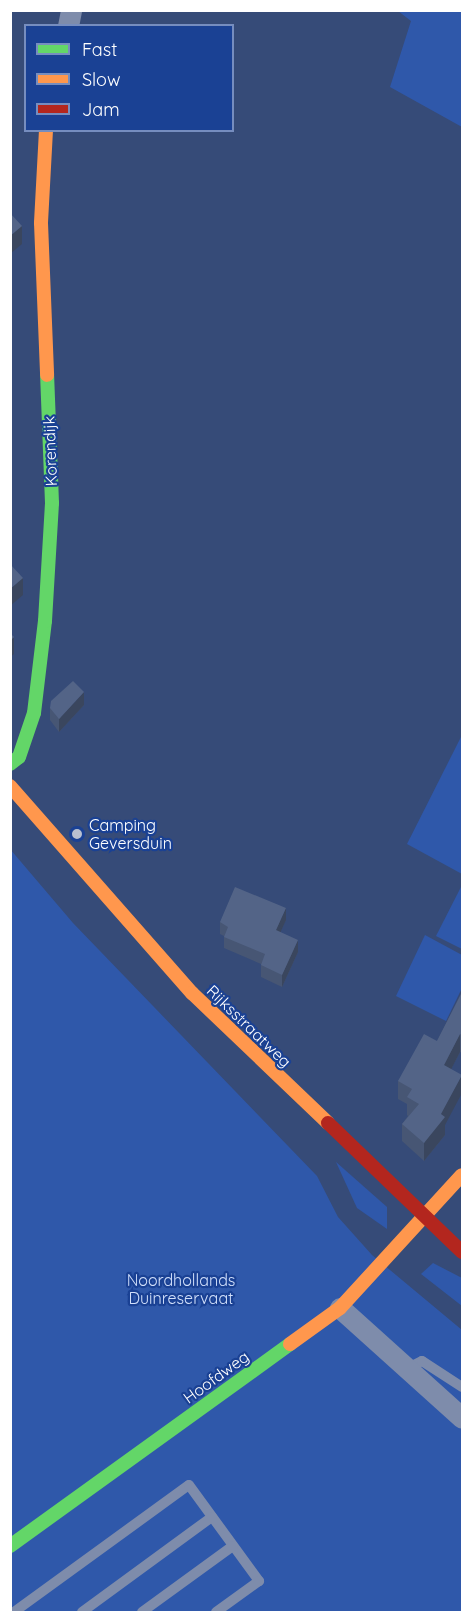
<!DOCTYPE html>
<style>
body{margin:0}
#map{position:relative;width:473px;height:1623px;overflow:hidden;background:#364b78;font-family:Quicksand,sans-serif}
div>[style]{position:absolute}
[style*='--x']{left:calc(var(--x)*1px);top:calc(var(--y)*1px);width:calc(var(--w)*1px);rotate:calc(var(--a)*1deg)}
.green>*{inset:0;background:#2f58aa}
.lane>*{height:10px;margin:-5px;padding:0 5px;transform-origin:5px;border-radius:5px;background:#7e8cab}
.street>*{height:21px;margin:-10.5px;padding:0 10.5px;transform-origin:10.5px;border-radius:10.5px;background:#7e8cab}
.fast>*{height:14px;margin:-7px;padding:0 7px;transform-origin:7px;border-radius:7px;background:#63d668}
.slow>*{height:14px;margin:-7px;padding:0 7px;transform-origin:7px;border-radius:7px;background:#ff974d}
.jam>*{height:14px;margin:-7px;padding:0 7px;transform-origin:7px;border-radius:7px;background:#b3261e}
.wall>*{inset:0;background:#475674}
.shaded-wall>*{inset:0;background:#3a465e}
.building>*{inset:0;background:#536487}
.dots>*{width:16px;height:16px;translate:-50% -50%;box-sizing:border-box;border:3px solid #1a4194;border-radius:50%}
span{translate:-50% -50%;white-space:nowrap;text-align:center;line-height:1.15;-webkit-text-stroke:4.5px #1a4194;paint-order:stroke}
.street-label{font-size:16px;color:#fff}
.poi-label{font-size:16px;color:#fff}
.left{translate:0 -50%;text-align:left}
.park-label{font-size:16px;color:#d2e0fb}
.frame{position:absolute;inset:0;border:12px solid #fff;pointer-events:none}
.legend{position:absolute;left:24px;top:24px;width:210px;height:108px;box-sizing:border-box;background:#1a4194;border:2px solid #768dbf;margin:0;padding:8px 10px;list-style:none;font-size:18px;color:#fff}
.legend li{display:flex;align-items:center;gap:12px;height:30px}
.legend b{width:30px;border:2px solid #768dbf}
</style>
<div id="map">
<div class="green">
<div style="clip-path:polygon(398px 11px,462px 11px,462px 127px,390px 87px,411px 21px)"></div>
<div style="clip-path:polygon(462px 735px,462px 874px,407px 844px)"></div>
<div style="clip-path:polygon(10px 849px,73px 923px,317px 1176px,338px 1217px,372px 1255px,462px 1330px,462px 1612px,11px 1612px)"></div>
<div style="clip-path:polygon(462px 885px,462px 949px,436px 936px)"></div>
<div style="clip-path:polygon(425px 935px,462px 955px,462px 988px,446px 1021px,396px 996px)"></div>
<div style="clip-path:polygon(336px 1162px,387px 1207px,387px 1229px,357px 1208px)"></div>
<div style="clip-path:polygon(433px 1263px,462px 1278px,462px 1306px,421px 1274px)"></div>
</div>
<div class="lane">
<div style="--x:415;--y:1373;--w:8;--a:-97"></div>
<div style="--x:414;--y:1365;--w:9;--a:-27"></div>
<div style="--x:422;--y:1361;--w:48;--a:33"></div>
<div style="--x:14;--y:1612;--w:216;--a:-36"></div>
<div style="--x:189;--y:1485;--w:119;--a:53.9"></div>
<div style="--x:259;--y:1581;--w:53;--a:144.2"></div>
<div style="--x:82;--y:1612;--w:161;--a:-36.2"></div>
<div style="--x:142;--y:1612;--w:112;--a:-36"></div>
</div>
<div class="street">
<div style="--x:68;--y:26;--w:16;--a:-79"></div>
<div style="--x:340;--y:1308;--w:164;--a:42"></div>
</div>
<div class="fast">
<div style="--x:10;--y:764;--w:11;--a:-38"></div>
<div style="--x:19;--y:757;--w:46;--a:-71.2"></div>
<div style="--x:34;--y:713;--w:93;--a:-83.2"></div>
<div style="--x:45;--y:621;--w:118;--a:-86.6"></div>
<div style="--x:52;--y:503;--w:128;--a:-92.2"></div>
<div style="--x:10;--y:1546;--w:345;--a:-35.8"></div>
</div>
<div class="slow">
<div style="--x:46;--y:130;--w:93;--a:93.1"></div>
<div style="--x:41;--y:223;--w:152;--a:87.7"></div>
<div style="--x:10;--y:786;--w:276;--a:48.7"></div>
<div style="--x:192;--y:993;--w:188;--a:43.7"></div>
<div style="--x:290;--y:1344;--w:62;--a:-35.8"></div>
<div style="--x:340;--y:1308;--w:180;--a:-47.5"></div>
</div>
<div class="jam">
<div style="--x:328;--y:1123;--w:186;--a:43.9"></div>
</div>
<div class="wall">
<div style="clip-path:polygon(84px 705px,59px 732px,50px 720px,50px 708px)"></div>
<div style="clip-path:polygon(286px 920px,280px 932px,298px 952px,282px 987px,261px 977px,261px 964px,224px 948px,224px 936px,220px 934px,220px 922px)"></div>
<div style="clip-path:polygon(462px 992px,462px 1053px,460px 1052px,451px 1069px,445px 1125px,445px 1135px,424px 1161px,402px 1141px,402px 1124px,408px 1116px,407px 1115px,407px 1104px,398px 1099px,398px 1081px,437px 1041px)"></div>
</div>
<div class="shaded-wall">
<div style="clip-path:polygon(22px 226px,22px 244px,10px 254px,10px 236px)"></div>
<div style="clip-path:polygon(23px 578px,23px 595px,10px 606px,10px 589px)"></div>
<div style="clip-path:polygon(14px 637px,14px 654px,10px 657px,10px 641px)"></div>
<div style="clip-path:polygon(84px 692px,84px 705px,59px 732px,59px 719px)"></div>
<div style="clip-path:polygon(286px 908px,286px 920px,276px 942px,276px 930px)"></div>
<div style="clip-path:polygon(298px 940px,298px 952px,282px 987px,282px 975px)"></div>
<div style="clip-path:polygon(460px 1034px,460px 1052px,444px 1083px,444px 1065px)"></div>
<div style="clip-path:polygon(462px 1075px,462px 1093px,445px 1125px,445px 1135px,424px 1161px,424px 1143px)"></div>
</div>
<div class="building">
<div style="clip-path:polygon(10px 213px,22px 226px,10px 236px)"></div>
<div style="clip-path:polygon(10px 564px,23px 578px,10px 589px)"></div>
<div style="clip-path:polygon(10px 633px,14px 637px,10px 641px)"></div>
<div style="clip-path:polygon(73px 681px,84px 692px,59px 719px,50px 708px,51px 701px)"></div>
<div style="clip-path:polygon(235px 887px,286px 908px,276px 930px,298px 940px,282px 975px,261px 965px,265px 954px,224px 937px,228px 927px,220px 922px)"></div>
<div style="clip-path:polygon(462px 992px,462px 1035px,460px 1034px,444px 1065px,462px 1075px,441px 1114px,445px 1117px,424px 1143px,402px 1124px,419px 1104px,407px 1097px,412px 1089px,398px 1081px,424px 1034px,437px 1041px)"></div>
</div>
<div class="dots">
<div style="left:77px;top:834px;background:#b9c0d0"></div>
</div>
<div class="street-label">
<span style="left:50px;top:451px;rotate:-92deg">Korendijk</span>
<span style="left:249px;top:1026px;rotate:44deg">Rijksstraatweg</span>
<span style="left:216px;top:1377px;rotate:-36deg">Hoofdweg</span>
</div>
<div class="poi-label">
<span class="left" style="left:89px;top:834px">Camping<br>Geversduin</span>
</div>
<div class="park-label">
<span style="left:181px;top:1289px">Noordhollands<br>Duinreservaat</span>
</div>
<div class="frame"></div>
<ul class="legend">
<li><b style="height:8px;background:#63d668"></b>Fast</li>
<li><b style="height:8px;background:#ff974d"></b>Slow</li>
<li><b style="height:8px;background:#b3261e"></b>Jam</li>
</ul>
</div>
